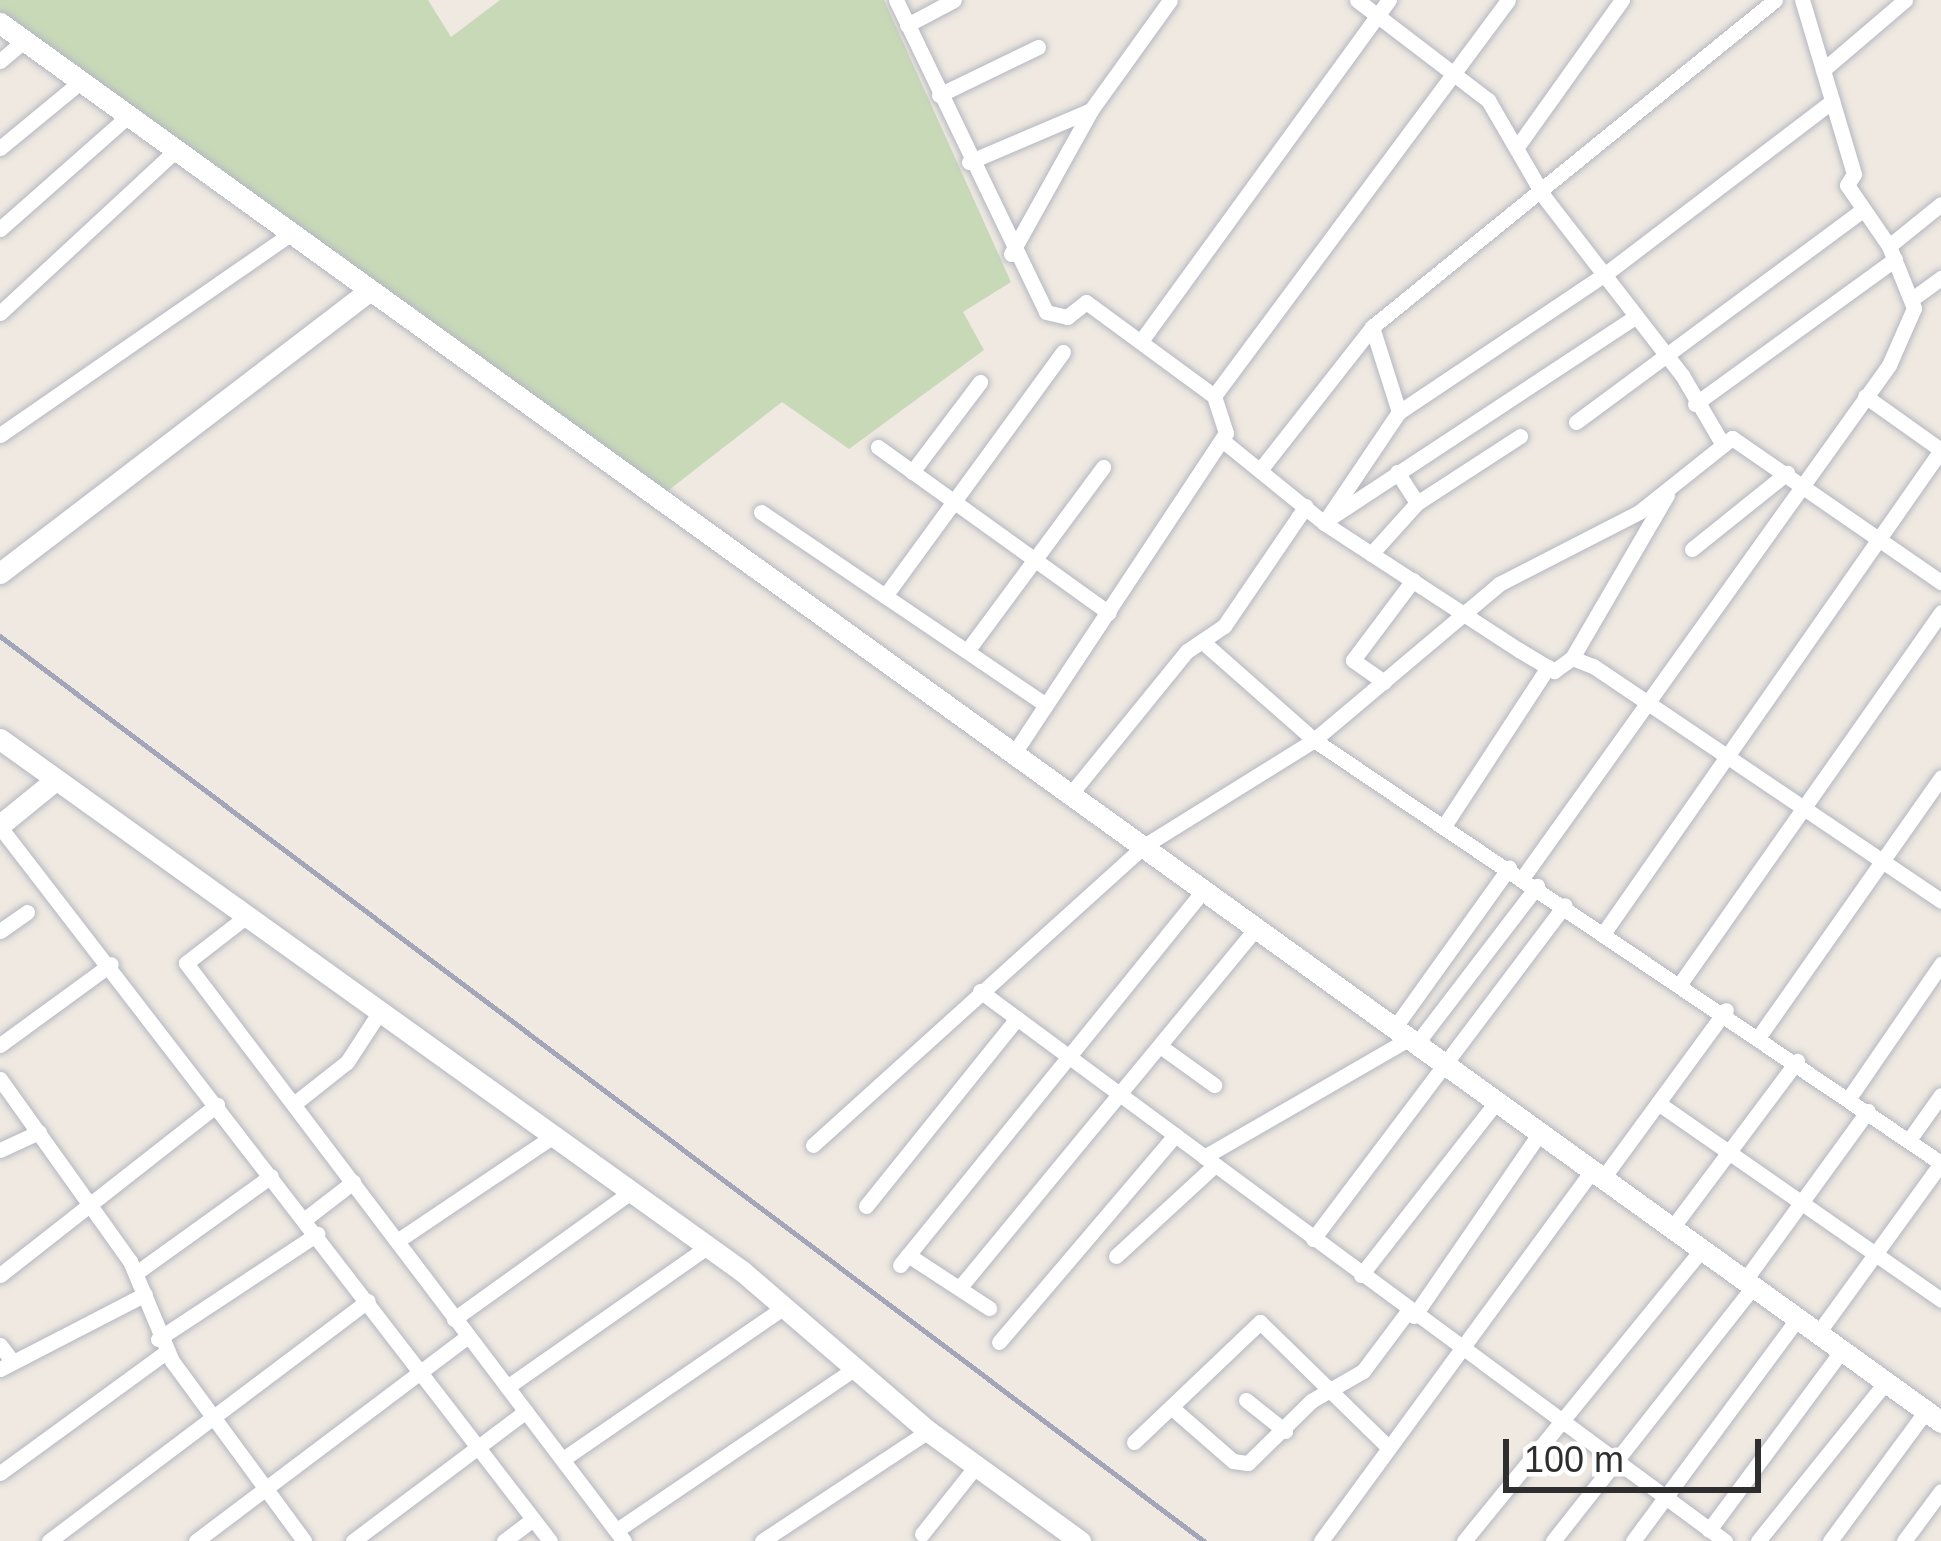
<!DOCTYPE html>
<style>
body{margin:0}
#map{position:relative;width:1941px;height:1541px;overflow:hidden;background:#efe9e1;font-family:Helvetica,sans-serif}
div>[style]{position:absolute}
[style*='--x']{left:calc(var(--x)*1px);top:calc(var(--y)*1px);width:calc(var(--w)*1px);rotate:calc(var(--a)*1deg)}
.cemetery>*{inset:0;background:#c8d9b8}
.roads{filter:drop-shadow(0 0 3px #b4b7c1) drop-shadow(0 0 3px #b4b7c1)}
.minor>*{height:15px;margin:-7.5px;padding:0 7.5px;transform-origin:7.5px;border-radius:7.5px;background:#fff}
.tertiary>*{height:21px;margin:-10.5px;padding:0 10.5px;transform-origin:10.5px;border-radius:10.5px;background:#fff}
.secondary>*{height:21px;margin:-10.5px;padding:0 10.5px;transform-origin:10.5px;border-radius:10.5px;background:#fff}
.rail>*{height:4.5px;margin:-2.25px;padding:0 2.25px;transform-origin:2.25px;border-radius:2.25px;background:#a3a6b8}
span{translate:-50% -50%;white-space:nowrap;text-align:center;line-height:1.15;-webkit-text-stroke:10px #fff;paint-order:stroke}
.scale{position:absolute;left:1503px;top:1439px;width:258px;height:54px;box-sizing:border-box;border:6px solid #2e2e2e;border-top:0;padding-left:15px;font-size:36px;line-height:42px;white-space:nowrap;color:#2e2e2e;-webkit-text-stroke:9px #fff;paint-order:stroke}
</style>
<div id="map">
<div class="cemetery">
<div style="clip-path:polygon(0 0,428px 0,451px 37px,500px 0,884px 0,1011px 282px,963px 312px,984px 350px,849px 449px,782px 402px,665px 493px,0 12px)"></div>
</div>
<div class="roads">
<div class="minor">
<div style="--x:896;--y:0;--w:346;--a:64.3"></div>
<div style="--x:1046;--y:312;--w:22;--a:13"></div>
<div style="--x:1067;--y:317;--w:24;--a:-38"></div>
<div style="--x:1086;--y:302;--w:159;--a:36.3"></div>
<div style="--x:1214;--y:396;--w:39;--a:72"></div>
<div style="--x:1226;--y:433;--w:387;--a:123.5"></div>
<div style="--x:1357;--y:0;--w:165;--a:37.4"></div>
<div style="--x:1488;--y:100;--w:113;--a:59.8"></div>
<div style="--x:1545;--y:198;--w:224;--a:52.3"></div>
<div style="--x:1682;--y:375;--w:81;--a:59.6"></div>
<div style="--x:907;--y:25;--w:53;--a:-28"></div>
<div style="--x:0;--y:61;--w:31;--a:-40"></div>
<div style="--x:1823;--y:70;--w:108;--a:-40.5"></div>
<div style="--x:939;--y:95;--w:110;--a:-25.9"></div>
<div style="--x:1517;--y:147;--w:181;--a:-54.5"></div>
<div style="--x:0;--y:148;--w:104;--a:-39.5"></div>
<div style="--x:969;--y:162;--w:133;--a:-23.1"></div>
<div style="--x:0;--y:229;--w:169;--a:-41.4"></div>
<div style="--x:1889;--y:246;--w:67;--a:-38.9"></div>
<div style="--x:1011;--y:254;--w:165;--a:-60.9"></div>
<div style="--x:1091;--y:110;--w:135;--a:-54.3"></div>
<div style="--x:1912;--y:299;--w:36;--a:-36"></div>
<div style="--x:0;--y:313;--w:238;--a:-42.8"></div>
<div style="--x:1372;--y:327;--w:89;--a:72.4"></div>
<div style="--x:1141;--y:341;--w:422;--a:-54"></div>
<div style="--x:1214;--y:396;--w:493;--a:-53.4"></div>
<div style="--x:1695;--y:404;--w:247;--a:-35.9"></div>
<div style="--x:1576;--y:422;--w:357;--a:-36.5"></div>
<div style="--x:0;--y:435;--w:351;--a:-34.7"></div>
<div style="--x:1222;--y:440;--w:132;--a:39.1"></div>
<div style="--x:1324;--y:523;--w:233;--a:33.1"></div>
<div style="--x:1519;--y:650;--w:41;--a:31"></div>
<div style="--x:1554;--y:671;--w:22;--a:-36"></div>
<div style="--x:1572;--y:658;--w:22;--a:21"></div>
<div style="--x:1593;--y:666;--w:420;--a:34"></div>
<div style="--x:878;--y:447;--w:284;--a:35.7"></div>
<div style="--x:1260;--y:470;--w:182;--a:-51.9"></div>
<div style="--x:1372;--y:327;--w:519;--a:-39.06"></div>
<div style="--x:912;--y:472;--w:113;--a:-52.9"></div>
<div style="--x:1397;--y:472;--w:37;--a:57"></div>
<div style="--x:761;--y:512;--w:344;--a:34.1"></div>
<div style="--x:1333;--y:516;--w:363;--a:-33.4"></div>
<div style="--x:1324;--y:523;--w:134;--a:-56"></div>
<div style="--x:1399;--y:412;--w:247;--a:-33.8"></div>
<div style="--x:1604;--y:275;--w:287;--a:-37.3"></div>
<div style="--x:1692;--y:549;--w:122;--a:-38.7"></div>
<div style="--x:1371;--y:554;--w:69;--a:-48"></div>
<div style="--x:1417;--y:503;--w:123;--a:-33"></div>
<div style="--x:885;--y:596;--w:302;--a:-53.9"></div>
<div style="--x:1204;--y:643;--w:147;--a:41.4"></div>
<div style="--x:1314;--y:740;--w:756;--a:34.01"></div>
<div style="--x:967;--y:651;--w:229;--a:-53.5"></div>
<div style="--x:1572;--y:658;--w:189;--a:-59.8"></div>
<div style="--x:1384;--y:682;--w:38;--a:-145"></div>
<div style="--x:1353;--y:660;--w:100;--a:-53.1"></div>
<div style="--x:1069;--y:796;--w:187;--a:-50.9"></div>
<div style="--x:1187;--y:651;--w:45;--a:-34"></div>
<div style="--x:1224;--y:626;--w:145;--a:-55.7"></div>
<div style="--x:1444;--y:826;--w:190;--a:-56.8"></div>
<div style="--x:0;--y:827;--w:901;--a:52.39"></div>
<div style="--x:1523;--y:877;--w:629;--a:-54.44"></div>
<div style="--x:1889;--y:365;--w:62;--a:-66.3"></div>
<div style="--x:1914;--y:308;--w:67;--a:-112"></div>
<div style="--x:1889;--y:246;--w:74;--a:-124.5"></div>
<div style="--x:1847;--y:185;--w:13;--a:-58"></div>
<div style="--x:1854;--y:174;--w:182;--a:-106.6"></div>
<div style="--x:243;--y:919;--w:72;--a:142.3"></div>
<div style="--x:186;--y:963;--w:725;--a:52.85"></div>
<div style="--x:0;--y:931;--w:33;--a:-35"></div>
<div style="--x:1605;--y:931;--w:587;--a:-55.06"></div>
<div style="--x:1941;--y:450;--w:93;--a:-144.6"></div>
<div style="--x:1682;--y:981;--w:451;--a:-54.9"></div>
<div style="--x:980;--y:991;--w:926;--a:36.44"></div>
<div style="--x:1395;--y:1027;--w:196;--a:-54.4"></div>
<div style="--x:1760;--y:1035;--w:315;--a:-54.9"></div>
<div style="--x:1417;--y:1043;--w:198;--a:-52.6"></div>
<div style="--x:0;--y:1045;--w:137;--a:-36.1"></div>
<div style="--x:1160;--y:1046;--w:67;--a:35.8"></div>
<div style="--x:0;--y:1079;--w:224;--a:54.5"></div>
<div style="--x:130;--y:1261;--w:108;--a:67.2"></div>
<div style="--x:172;--y:1361;--w:223;--a:53.7"></div>
<div style="--x:1849;--y:1098;--w:163;--a:-55.5"></div>
<div style="--x:295;--y:1103;--w:66;--a:-38.3"></div>
<div style="--x:347;--y:1062;--w:55;--a:-56.9"></div>
<div style="--x:1658;--y:1103;--w:345;--a:34.8"></div>
<div style="--x:1909;--y:1140;--w:55;--a:-54.6"></div>
<div style="--x:813;--y:1145;--w:446;--a:-42.1"></div>
<div style="--x:1144;--y:846;--w:200;--a:-31.9"></div>
<div style="--x:1314;--y:740;--w:242;--a:-40.1"></div>
<div style="--x:1499;--y:584;--w:157;--a:-27.2"></div>
<div style="--x:1639;--y:512;--w:119;--a:-38.5"></div>
<div style="--x:1732;--y:438;--w:254;--a:34.6"></div>
<div style="--x:0;--y:1150;--w:43;--a:-24.8"></div>
<div style="--x:1204;--y:1157;--w:238;--a:-30"></div>
<div style="--x:1603;--y:1178;--w:208;--a:-53.8"></div>
<div style="--x:866;--y:1206;--w:241;--a:-51.2"></div>
<div style="--x:305;--y:1219;--w:61;--a:-37.6"></div>
<div style="--x:1672;--y:1228;--w:209;--a:-53.2"></div>
<div style="--x:1313;--y:1239;--w:418;--a:-53"></div>
<div style="--x:397;--y:1241;--w:183;--a:-33.9"></div>
<div style="--x:908;--y:1255;--w:97;--a:33.2"></div>
<div style="--x:1116;--y:1256;--w:134;--a:-42.6"></div>
<div style="--x:900;--y:1265;--w:484;--a:-51"></div>
<div style="--x:136;--y:1273;--w:166;--a:-35.7"></div>
<div style="--x:0;--y:1275;--w:276;--a:-38.1"></div>
<div style="--x:1361;--y:1275;--w:221;--a:-52"></div>
<div style="--x:1745;--y:1280;--w:209;--a:-54"></div>
<div style="--x:961;--y:1286;--w:465;--a:-50.5"></div>
<div style="--x:1414;--y:1316;--w:222;--a:-55.5"></div>
<div style="--x:454;--y:1319;--w:219;--a:-35.7"></div>
<div style="--x:1818;--y:1333;--w:210;--a:-54.1"></div>
<div style="--x:158;--y:1339;--w:191;--a:-33.4"></div>
<div style="--x:999;--y:1342;--w:272;--a:-49.6"></div>
<div style="--x:0;--y:1345;--w:21;--a:53"></div>
<div style="--x:0;--y:1369;--w:163;--a:-27.3"></div>
<div style="--x:507;--y:1387;--w:244;--a:-35"></div>
<div style="--x:1246;--y:1400;--w:50;--a:38.5"></div>
<div style="--x:1171;--y:1407;--w:82;--a:41.1"></div>
<div style="--x:1233;--y:1461;--w:15;--a:8"></div>
<div style="--x:1248;--y:1463;--w:88;--a:-44.5"></div>
<div style="--x:1311;--y:1401;--w:60;--a:-30"></div>
<div style="--x:1363;--y:1371;--w:75;--a:-53.1"></div>
<div style="--x:1134;--y:1442;--w:174;--a:-43.6"></div>
<div style="--x:1260;--y:1322;--w:179;--a:44.3"></div>
<div style="--x:563;--y:1459;--w:270;--a:-34.5"></div>
<div style="--x:0;--y:1473;--w:205;--a:-36.1"></div>
<div style="--x:617;--y:1530;--w:284;--a:-34.2"></div>
<div style="--x:1709;--y:1530;--w:224;--a:-53.5"></div>
<div style="--x:922;--y:1534;--w:87;--a:-51.5"></div>
<div style="--x:49;--y:1541;--w:399;--a:-37"></div>
<div style="--x:196;--y:1541;--w:339;--a:-37"></div>
<div style="--x:353;--y:1541;--w:216;--a:-36.9"></div>
<div style="--x:504;--y:1541;--w:36;--a:-37"></div>
<div style="--x:762;--y:1541;--w:199;--a:-33.5"></div>
<div style="--x:1321;--y:1541;--w:460;--a:-53.8"></div>
<div style="--x:1464;--y:1541;--w:377;--a:-50.8"></div>
<div style="--x:1553;--y:1541;--w:325;--a:-51.8"></div>
<div style="--x:1633;--y:1541;--w:277;--a:-53.5"></div>
<div style="--x:1758;--y:1541;--w:204;--a:-51.2"></div>
<div style="--x:1830;--y:1541;--w:162;--a:-53.6"></div>
<div style="--x:1904;--y:1541;--w:62;--a:-53.5"></div>
</div>
<div class="tertiary">
<div style="--x:0;--y:573;--w:462;--a:-37.4"></div>
<div style="--x:0;--y:739;--w:913;--a:35.64"></div>
<div style="--x:742;--y:1271;--w:245;--a:40.7"></div>
<div style="--x:928;--y:1431;--w:188;--a:35.9"></div>
<div style="--x:0;--y:825;--w:68;--a:-39.1"></div>
</div>
<div class="secondary">
<div style="--x:0;--y:23;--w:2393;--a:35.78"></div>
</div>
</div>
<div class="rail">
<div style="--x:0;--y:636;--w:1506;--a:36.93"></div>
</div>
<div class="scale">100 m</div>
</div>
